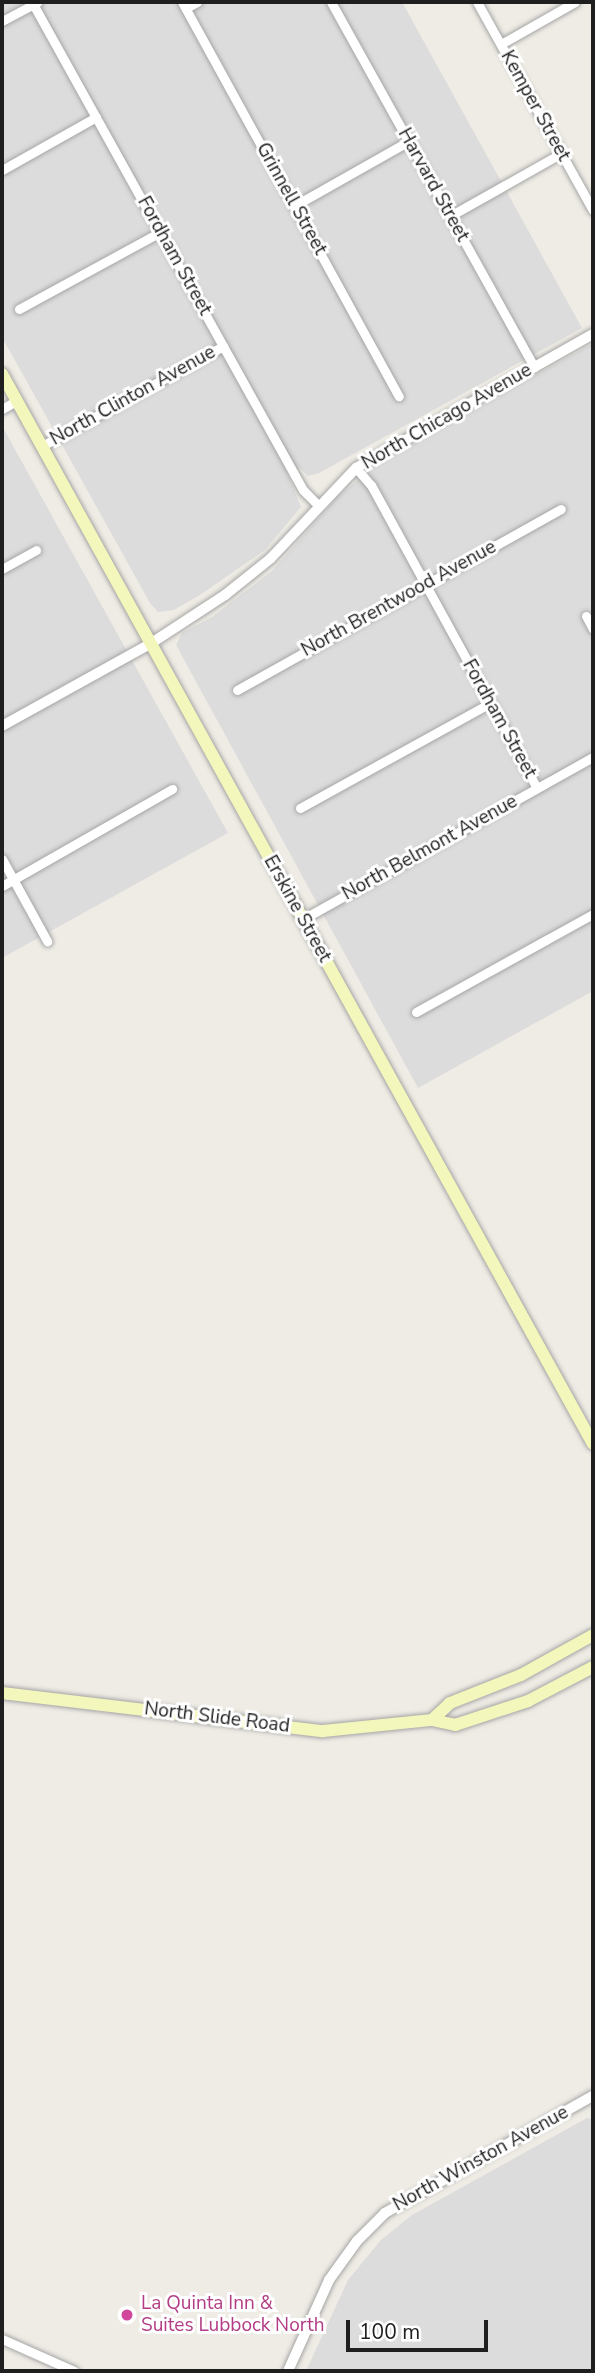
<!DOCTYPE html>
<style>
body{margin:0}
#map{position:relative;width:595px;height:2373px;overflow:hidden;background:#efece5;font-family:"Nunito Sans",sans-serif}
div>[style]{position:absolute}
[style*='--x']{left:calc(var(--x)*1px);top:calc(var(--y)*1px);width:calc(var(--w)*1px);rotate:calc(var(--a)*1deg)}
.residential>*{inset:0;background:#dddcdc}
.roads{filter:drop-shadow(0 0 2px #a6a6a6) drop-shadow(0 0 2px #a6a6a6)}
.minor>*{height:9px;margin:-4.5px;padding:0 4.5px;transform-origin:4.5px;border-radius:4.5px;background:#fff}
.tertiary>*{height:10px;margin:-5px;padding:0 5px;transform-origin:5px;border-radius:5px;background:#fff}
.secondary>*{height:12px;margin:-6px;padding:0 6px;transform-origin:6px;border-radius:6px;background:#f4f7bc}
.dots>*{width:19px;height:19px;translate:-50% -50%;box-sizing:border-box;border:4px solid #fff;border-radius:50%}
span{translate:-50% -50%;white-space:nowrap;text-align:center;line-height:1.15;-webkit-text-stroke:6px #fff;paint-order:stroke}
.street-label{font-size:19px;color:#1f1f1f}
.hotel-label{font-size:19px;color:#b23c85}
.left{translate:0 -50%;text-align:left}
.frame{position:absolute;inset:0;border:4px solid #1f1f1f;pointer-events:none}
.scale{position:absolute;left:346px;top:2320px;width:142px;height:32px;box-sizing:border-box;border:4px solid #1f1f1f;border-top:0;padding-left:9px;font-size:21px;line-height:24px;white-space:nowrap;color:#1f1f1f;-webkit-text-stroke:5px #fff;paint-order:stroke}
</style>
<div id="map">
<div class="residential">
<div style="clip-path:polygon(2px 2px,402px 2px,582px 328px,319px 473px,308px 476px,300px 468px,288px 475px,301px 507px,265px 550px,200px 595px,174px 610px,158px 612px,150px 603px,2px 337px)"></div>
<div style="clip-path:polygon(593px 343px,593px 991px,418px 1088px,176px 645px,182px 633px,212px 617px,272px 571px,338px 496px,378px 464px)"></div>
<div style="clip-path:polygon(2px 426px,228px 833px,2px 958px)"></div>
<div style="clip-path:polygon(587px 2118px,593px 2120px,593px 2371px,306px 2371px,348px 2280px,381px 2240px,412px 2215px)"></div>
</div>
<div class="roads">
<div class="minor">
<div style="--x:182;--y:2;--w:450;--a:61.2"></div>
<div style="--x:331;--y:2;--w:418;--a:60.9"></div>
<div style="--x:477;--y:2;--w:238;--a:60.9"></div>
<div style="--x:33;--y:4;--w:556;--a:60.95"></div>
<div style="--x:303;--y:490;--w:21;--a:45"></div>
<div style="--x:186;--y:8;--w:13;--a:-29"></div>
<div style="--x:2;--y:21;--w:40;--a:-28"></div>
<div style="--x:501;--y:44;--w:85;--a:-29.6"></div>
<div style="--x:2;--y:170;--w:108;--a:-29.4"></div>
<div style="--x:294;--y:206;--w:132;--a:-29.5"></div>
<div style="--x:450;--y:216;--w:129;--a:-29.4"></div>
<div style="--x:19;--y:309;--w:161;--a:-28.6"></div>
<div style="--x:2;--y:409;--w:16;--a:-30"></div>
<div style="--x:42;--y:446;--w:207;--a:-28.9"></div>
<div style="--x:356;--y:468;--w:23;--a:49"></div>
<div style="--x:371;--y:485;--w:345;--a:61.3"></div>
<div style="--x:2;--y:569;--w:39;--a:-29"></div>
<div style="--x:586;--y:616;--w:15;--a:62"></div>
<div style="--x:237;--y:690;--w:371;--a:-29.2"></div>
<div style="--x:300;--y:808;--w:217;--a:-28.9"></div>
<div style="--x:2;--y:859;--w:94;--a:61.2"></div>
<div style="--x:2;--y:886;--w:196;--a:-29.7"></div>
<div style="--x:303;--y:919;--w:332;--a:-29.2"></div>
<div style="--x:416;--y:1012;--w:202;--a:-29"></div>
<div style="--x:2;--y:2339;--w:79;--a:24"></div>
</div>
<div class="tertiary">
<div style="--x:2;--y:726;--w:169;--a:-29"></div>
<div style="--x:150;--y:644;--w:90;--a:-33.2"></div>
<div style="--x:225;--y:595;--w:59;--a:-38.8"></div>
<div style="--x:271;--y:558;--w:124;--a:-46.6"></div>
<div style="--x:356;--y:468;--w:272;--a:-29.5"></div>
<div style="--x:288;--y:2371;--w:100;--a:-65.7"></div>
<div style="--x:329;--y:2280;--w:48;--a:-54.3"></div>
<div style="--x:357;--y:2241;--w:40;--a:-45"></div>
<div style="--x:385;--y:2213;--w:239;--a:-29.4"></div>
</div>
<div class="secondary">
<div style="--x:2;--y:374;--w:1222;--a:61.09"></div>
<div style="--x:2;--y:1693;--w:323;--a:6.8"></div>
<div style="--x:323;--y:1731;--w:110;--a:-5.8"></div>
<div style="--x:432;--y:1720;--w:24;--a:12"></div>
<div style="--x:455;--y:1725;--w:77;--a:-18.2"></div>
<div style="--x:528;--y:1701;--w:73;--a:-27.6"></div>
<div style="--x:432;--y:1720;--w:25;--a:-43"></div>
<div style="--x:450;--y:1703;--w:76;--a:-21.5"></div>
<div style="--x:521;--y:1675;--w:82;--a:-29.1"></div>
</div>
</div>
<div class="dots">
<div style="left:127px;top:2315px;background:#d1479c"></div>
</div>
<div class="street-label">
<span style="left:535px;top:106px;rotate:61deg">Kemper Street</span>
<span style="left:433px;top:185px;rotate:61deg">Harvard Street</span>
<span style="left:291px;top:199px;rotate:61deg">Grinnell Street</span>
<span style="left:174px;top:256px;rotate:61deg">Fordham Street</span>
<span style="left:133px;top:396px;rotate:-29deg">North Clinton Avenue</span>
<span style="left:447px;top:417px;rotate:-30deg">North Chicago Avenue</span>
<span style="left:399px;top:599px;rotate:-29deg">North Brentwood Avenue</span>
<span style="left:499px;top:719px;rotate:61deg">Fordham Street</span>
<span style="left:430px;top:848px;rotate:-29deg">North Belmont Avenue</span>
<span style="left:297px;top:909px;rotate:61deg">Erskine Street</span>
<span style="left:217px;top:1718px;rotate:7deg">North Slide Road</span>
<span style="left:481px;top:2159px;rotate:-29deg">North Winston Avenue</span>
</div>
<div class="hotel-label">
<span class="left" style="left:141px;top:2315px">La Quinta Inn &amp;<br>Suites Lubbock North</span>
</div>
<div class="frame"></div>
<div class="scale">100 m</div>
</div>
